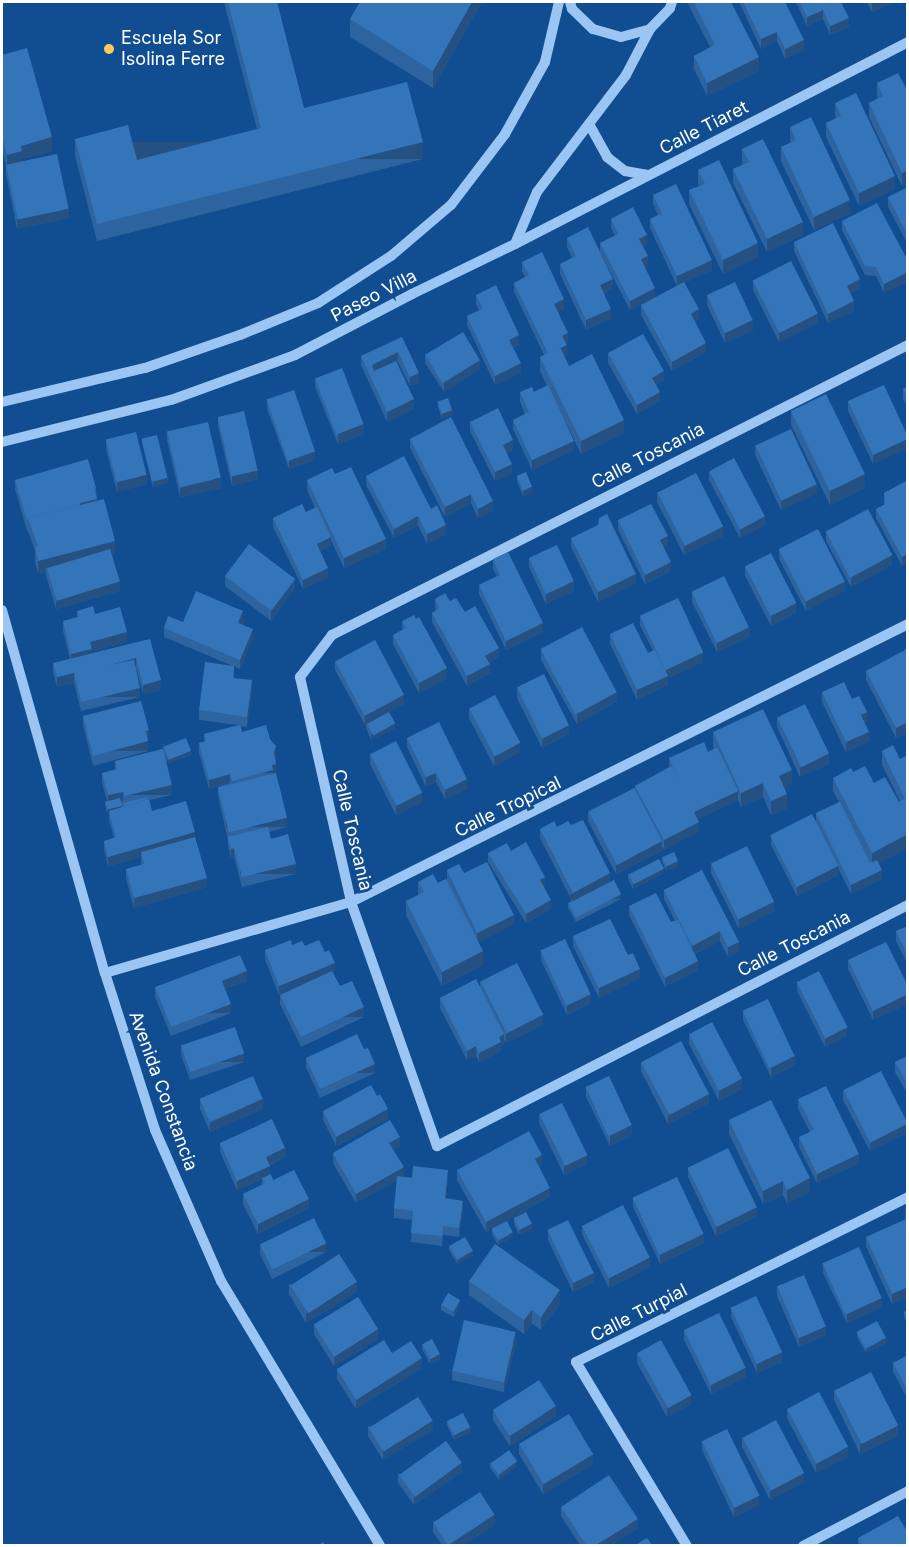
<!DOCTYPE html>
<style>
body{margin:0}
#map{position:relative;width:909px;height:1547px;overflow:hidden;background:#104d91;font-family:Inter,sans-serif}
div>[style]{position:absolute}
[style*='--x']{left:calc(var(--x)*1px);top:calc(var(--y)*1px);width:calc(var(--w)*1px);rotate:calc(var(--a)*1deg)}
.minor>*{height:10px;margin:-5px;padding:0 5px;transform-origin:5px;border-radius:5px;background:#9bc6f3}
.wall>*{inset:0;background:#2d649f}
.shaded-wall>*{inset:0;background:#245182;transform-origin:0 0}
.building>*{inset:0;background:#3474b9;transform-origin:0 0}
.dots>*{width:16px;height:16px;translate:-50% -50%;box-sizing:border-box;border:3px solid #104d91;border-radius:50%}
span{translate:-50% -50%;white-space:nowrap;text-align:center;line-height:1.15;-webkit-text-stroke:6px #104d91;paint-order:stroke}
.poi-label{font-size:18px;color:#fff}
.left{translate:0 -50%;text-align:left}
.street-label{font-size:18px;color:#fff}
.frame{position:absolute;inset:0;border:3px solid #fff;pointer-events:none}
</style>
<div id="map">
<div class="minor">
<div style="--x:570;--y:2;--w:7;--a:74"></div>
<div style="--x:572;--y:9;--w:29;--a:44"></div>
<div style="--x:593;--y:29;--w:29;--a:16"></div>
<div style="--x:621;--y:37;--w:30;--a:-15"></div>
<div style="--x:589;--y:124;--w:38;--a:61"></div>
<div style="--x:607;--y:157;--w:23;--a:38"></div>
<div style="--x:625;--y:171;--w:23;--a:10"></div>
<div style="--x:515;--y:244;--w:442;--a:-27.2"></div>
<div style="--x:908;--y:345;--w:645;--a:153.28"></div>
<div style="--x:332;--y:635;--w:53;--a:127.3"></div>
<div style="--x:300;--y:677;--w:231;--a:77.2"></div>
<div style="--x:351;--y:902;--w:259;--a:70.6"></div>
<div style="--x:437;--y:1146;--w:529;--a:-27.1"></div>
<div style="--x:2;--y:402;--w:147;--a:-13.4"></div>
<div style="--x:145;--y:368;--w:101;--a:-19.2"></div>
<div style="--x:240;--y:335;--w:84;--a:-22.3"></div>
<div style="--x:318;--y:303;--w:87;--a:-32.8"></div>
<div style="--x:391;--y:256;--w:79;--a:-40.4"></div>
<div style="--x:451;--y:205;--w:89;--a:-52.7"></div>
<div style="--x:505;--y:134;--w:82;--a:-60.9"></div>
<div style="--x:545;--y:62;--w:62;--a:-76.9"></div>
<div style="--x:2;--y:442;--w:174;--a:-14"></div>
<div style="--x:171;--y:400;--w:132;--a:-19.9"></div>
<div style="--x:295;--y:355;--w:132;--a:-27.5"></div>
<div style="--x:412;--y:294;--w:114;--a:-25.9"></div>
<div style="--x:515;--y:244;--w:56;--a:-67.1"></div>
<div style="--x:537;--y:192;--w:147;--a:-52.7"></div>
<div style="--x:626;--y:75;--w:52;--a:-62.4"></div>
<div style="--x:650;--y:29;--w:29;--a:-46"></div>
<div style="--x:670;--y:8;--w:6;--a:-72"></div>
<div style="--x:2;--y:610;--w:377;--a:74.2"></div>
<div style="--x:105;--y:973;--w:165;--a:72.3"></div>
<div style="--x:155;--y:1130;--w:165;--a:66.4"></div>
<div style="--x:221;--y:1281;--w:309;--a:59"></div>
<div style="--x:105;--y:973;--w:256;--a:-16.1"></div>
<div style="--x:351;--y:902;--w:623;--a:-26.52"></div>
<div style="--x:687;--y:1546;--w:215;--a:-121.1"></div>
<div style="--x:576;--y:1362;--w:371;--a:-26.4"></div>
<div style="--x:803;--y:1546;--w:119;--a:-27.6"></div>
</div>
<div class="wall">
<div style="clip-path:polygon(224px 2px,277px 2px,304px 108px,423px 159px,97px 241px,75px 156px,75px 139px,137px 160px,257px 129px)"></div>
<div style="clip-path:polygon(360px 2px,482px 2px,433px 88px,350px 37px,350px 19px)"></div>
<div style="clip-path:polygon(687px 2px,731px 2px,759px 71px,707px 96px,694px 69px,694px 56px,710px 47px)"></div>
<div style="clip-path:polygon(739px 2px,785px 2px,804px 50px,785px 59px,777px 41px,761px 49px)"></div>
<div style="clip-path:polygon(796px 2px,841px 2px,849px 27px,830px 35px,823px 19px,807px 26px)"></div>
<div style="clip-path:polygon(867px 2px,891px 2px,891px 3px,872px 12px)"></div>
<div style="clip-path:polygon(2px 55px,52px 151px,22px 159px,22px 162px,69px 218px,17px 229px,6px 174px,6px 165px,2px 149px)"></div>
<div style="clip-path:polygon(877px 83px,908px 92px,908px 183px,902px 186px,869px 117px,869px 103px,878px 98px,877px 96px)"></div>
<div style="clip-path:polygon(835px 103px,895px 189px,859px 206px,826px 137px,826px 123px,836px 118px,835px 116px)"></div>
<div style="clip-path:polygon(790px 127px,850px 213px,814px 230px,781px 161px,781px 147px,791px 143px,790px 141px)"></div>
<div style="clip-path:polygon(742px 149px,803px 235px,767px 252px,733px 183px,733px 169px,743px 165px,742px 163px)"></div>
<div style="clip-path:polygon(698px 170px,758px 257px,723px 274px,689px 204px,689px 190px,699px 186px,698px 184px)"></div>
<div style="clip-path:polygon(908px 187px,908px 245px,888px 207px,888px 197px)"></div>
<div style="clip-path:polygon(653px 195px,712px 270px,684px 283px,699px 319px,695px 321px,706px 352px,672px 371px,641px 315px,641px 305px,677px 286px,650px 228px,650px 219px,658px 215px,653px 204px)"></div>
<div style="clip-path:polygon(611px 219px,647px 244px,643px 247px,648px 266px,645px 267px,655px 297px,630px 310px,600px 252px,600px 243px,615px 236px,611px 228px)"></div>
<div style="clip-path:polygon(842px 221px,908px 261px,884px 293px,876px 276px,865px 275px,842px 230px)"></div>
<div style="clip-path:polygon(567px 238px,613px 288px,604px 293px,611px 318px,586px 330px,560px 274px,560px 264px,572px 258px,567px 247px)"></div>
<div style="clip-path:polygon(794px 242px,860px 289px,851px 293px,854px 311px,828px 323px,794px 251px)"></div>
<div style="clip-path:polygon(522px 262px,564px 309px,558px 311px,568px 342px,566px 343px,567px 355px,564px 356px,569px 366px,624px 433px,581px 454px,566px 423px,574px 450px,532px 470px,513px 429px,513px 420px,525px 414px,520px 402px,520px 392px,534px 392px,547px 386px,540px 371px,540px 357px,544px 355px,514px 292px,514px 283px,525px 277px,522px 271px)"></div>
<div style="clip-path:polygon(753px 281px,818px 323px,779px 342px,753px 290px)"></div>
<div style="clip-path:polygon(476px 295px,519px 344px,513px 348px,521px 373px,495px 385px,467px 325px,467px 316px,479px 310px,476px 304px)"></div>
<div style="clip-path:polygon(707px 296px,753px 330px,725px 343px,707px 305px)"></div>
<div style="clip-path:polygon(402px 337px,419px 383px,410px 386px,398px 362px,397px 362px,414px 409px,387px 422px,361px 365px,361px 356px)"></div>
<div style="clip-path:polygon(608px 353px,664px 381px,656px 385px,660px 401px,637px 414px,608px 363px)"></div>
<div style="clip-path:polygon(425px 354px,480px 369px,444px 392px,425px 363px)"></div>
<div style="clip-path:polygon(315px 378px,364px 434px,338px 444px,315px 387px)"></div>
<div style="clip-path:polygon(884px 385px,873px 464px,848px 411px,848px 401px)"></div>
<div style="clip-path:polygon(908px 387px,908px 408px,903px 399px,903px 389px)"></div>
<div style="clip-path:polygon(267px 400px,315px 460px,289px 469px,267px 409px)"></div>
<div style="clip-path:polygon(438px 402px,452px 415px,442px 419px,438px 407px)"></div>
<div style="clip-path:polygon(791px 411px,865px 488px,830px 505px,791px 425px)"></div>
<div style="clip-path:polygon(218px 417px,258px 479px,232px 486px,218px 427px)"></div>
<div style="clip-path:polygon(470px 422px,513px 450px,507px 453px,512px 473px,495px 481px,470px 431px)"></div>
<div style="clip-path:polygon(167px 431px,221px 488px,180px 497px,167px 440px)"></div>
<div style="clip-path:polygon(142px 439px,168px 483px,153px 487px,142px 443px)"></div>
<div style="clip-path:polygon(410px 439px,493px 510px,478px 518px,471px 503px,445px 517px,410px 448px)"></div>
<div style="clip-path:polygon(106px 440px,147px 484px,117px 492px,106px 449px)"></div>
<div style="clip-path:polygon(755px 445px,817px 493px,781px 510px,755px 455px)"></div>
<div style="clip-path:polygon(709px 471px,765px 525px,740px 538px,709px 480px)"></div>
<div style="clip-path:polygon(335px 474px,386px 549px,344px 568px,331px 540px,331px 546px,320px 551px,328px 577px,303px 589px,273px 527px,273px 518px,306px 512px,315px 508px,307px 490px,307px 480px)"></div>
<div style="clip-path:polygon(366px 476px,431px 509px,446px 534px,427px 544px,418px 525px,394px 538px,366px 485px)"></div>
<div style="clip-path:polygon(517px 476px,532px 492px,523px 496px,517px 481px)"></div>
<div style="clip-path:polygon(15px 480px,96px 488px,97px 501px,115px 555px,112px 555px,120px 591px,56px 609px,46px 576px,46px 572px,38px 574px,35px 561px,35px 551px,28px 531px,27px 531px,15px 489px)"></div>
<div style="clip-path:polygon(908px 480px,902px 566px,876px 518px,876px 509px,884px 505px,884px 493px)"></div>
<div style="clip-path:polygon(657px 492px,723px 536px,684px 555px,657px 502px)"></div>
<div style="clip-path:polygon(618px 520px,668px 545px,663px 547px,671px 571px,645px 584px,618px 530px)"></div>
<div style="clip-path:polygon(826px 532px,892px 565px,851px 587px,826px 541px)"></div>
<div style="clip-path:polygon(571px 538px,636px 583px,598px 602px,571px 547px)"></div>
<div style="clip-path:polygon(779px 549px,845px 590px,806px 611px,779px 559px)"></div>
<div style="clip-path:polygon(529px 558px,574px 591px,546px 604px,529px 567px)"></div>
<div style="clip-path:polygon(493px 559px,543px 632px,506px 650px,479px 594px,479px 585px,497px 576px,493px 569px)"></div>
<div style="clip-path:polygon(745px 566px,796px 613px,771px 626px,745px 576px)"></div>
<div style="clip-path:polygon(225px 576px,295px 588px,271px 621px,225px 586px)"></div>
<div style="clip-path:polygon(692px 592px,749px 637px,717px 652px,692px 602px)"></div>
<div style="clip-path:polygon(435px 599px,450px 601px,465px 612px,499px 657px,489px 663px,490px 673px,467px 686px,432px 622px,432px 613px,436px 610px,435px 608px)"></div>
<div style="clip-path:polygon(77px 611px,95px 614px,127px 642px,92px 651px,92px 653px,150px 639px,161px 690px,143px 694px,136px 667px,140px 697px,81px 711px,74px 683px,57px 687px,53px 672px,53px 663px,70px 659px,63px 631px,63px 621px,77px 617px)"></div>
<div style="clip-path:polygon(640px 615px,703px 662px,668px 678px,668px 685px,637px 700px,610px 644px,610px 634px,648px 653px,653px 651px,640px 625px)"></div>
<div style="clip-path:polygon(243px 620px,242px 624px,253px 638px,240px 669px,234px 666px,234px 678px,252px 690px,247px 727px,241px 726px,242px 732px,270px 739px,276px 756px,275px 759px,276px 773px,287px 827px,269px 832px,271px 839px,296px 874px,242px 887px,234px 857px,231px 858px,228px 846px,228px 840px,218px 796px,218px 787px,230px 783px,209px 789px,199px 753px,199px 743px,204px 742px,204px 734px,238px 725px,199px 720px,199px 710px,233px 666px,164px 637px,164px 628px,183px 622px)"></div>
<div style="clip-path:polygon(402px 621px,447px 678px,419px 693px,393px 644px,393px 635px,402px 630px)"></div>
<div style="clip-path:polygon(908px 648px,908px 732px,896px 738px,866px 680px,866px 671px,904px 652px,904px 650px)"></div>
<div style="clip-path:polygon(541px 650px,617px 701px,577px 724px,541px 660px)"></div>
<div style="clip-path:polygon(335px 661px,404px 704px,389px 712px,395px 728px,371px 740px,366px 728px,366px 725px,365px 725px,335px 670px)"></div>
<div style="clip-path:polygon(517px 688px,569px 734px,542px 748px,517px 698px)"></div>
<div style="clip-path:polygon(822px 692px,867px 721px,864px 723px,869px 741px,846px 752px,822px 702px)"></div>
<div style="clip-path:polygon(469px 708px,520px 752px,494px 766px,469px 718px)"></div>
<div style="clip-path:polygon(83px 716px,149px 740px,148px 740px,148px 751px,93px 766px,83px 725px)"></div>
<div style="clip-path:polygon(777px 717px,829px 764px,800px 777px,777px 727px)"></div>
<div style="clip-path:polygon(713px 732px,792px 784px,784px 787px,787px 808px,771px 815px,763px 797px,741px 807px,738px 800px,698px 819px,699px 831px,664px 850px,662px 847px,662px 851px,616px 874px,588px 821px,588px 811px,635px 788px,635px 786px,669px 767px,669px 758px,708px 752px,714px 749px,713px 746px)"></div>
<div style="clip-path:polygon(407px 738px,467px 789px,445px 799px,436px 782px,426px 787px,407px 747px)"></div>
<div style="clip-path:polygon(163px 746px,191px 755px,167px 764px,165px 757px,172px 795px,149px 800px,152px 811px,195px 837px,207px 887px,134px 908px,126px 879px,126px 869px,141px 865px,141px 857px,108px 866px,104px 850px,104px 841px,114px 838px,109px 820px,109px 813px,107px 814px,105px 806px,105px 801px,107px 801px,102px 783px,102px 773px,115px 770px,115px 761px,163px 749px)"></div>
<div style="clip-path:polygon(882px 751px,900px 759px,908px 755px,908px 848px,878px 863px,882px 879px,851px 894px,838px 868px,838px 875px,797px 896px,771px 845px,771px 836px,816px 821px,816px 813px,839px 802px,833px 791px,833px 778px,853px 772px,874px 783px,899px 802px,900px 801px,882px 765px)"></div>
<div style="clip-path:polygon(370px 754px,422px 802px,396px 815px,370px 764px)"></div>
<div style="clip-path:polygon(571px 825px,610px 882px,621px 899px,576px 922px,568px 908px,568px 903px,572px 901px,540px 838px,540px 829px)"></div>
<div style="clip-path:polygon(511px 851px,545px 886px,544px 887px,551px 909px,526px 923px,488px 862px,488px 853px)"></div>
<div style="clip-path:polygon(662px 857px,678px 866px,666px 871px,662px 861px)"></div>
<div style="clip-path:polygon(711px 864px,774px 911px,739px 929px,711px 873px)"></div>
<div style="clip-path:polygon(447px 870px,464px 873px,514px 924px,478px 942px,483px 965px,442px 986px,406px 915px,406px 901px,418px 895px,418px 882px,438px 883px,447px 880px)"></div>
<div style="clip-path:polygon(702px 870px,739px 951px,728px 957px,720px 941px,695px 954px,698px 970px,665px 987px,629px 915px,629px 906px,671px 922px,675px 921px,664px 899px,664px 890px)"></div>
<div style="clip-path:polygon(664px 873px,633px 889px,628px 879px,628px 874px)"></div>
<div style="clip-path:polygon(908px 926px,908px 965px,896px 941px,896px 931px)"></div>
<div style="clip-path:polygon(573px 936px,640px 978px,599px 998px,573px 946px)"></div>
<div style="clip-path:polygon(292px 945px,305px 946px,335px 973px,333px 973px,340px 986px,364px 1017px,301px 1047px,280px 1004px,280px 995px,284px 993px,279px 995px,265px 960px,265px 950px)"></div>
<div style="clip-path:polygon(541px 951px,591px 1003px,567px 1015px,541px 960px)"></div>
<div style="clip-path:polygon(848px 960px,908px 986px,908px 1004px,873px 1020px,848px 969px)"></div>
<div style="clip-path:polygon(247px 981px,225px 989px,231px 1013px,171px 1036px,155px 997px,155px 987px)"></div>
<div style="clip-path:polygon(480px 981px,543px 1025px,506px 1043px,504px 1040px,504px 1044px,501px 1046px,501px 1051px,479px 1062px,476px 1056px,467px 1060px,440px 1008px,440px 998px,480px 987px)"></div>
<div style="clip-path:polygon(797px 982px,847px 1036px,825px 1047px,797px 991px)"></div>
<div style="clip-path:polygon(743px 1011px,795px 1065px,771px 1077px,743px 1020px)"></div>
<div style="clip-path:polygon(689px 1034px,742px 1089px,719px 1101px,689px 1044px)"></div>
<div style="clip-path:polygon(181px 1045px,244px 1062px,190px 1080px,181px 1055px)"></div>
<div style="clip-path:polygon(908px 1056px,908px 1095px,895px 1072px,895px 1062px)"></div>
<div style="clip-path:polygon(306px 1058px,375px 1073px,320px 1098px,306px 1067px)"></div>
<div style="clip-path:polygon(641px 1062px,709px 1103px,668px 1124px,641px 1071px)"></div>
<div style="clip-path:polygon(586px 1088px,632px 1135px,610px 1146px,586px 1097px)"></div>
<div style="clip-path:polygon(843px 1090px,908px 1122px,908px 1132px,870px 1151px,843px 1100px)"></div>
<div style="clip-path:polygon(200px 1099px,263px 1109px,210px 1132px,200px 1109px)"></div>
<div style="clip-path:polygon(798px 1099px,859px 1163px,817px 1183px,799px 1147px,799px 1137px,810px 1132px,798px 1109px)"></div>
<div style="clip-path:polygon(323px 1111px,388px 1119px,336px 1146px,323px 1120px)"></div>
<div style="clip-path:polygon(539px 1114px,587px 1164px,564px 1175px,539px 1123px)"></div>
<div style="clip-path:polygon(729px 1120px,810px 1192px,787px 1204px,783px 1195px,763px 1204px,729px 1134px)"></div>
<div style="clip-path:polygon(220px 1143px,285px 1157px,270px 1165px,270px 1174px,273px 1180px,309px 1208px,258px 1234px,243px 1204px,243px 1194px,262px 1185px,262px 1179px,237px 1190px,220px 1152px)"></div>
<div style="clip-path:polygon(400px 1146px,393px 1150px,404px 1176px,403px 1177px,448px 1179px,446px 1198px,463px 1210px,459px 1237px,443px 1235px,442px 1246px,411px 1242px,412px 1220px,394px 1218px,394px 1208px,397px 1180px,356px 1203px,333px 1163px,333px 1153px)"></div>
<div style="clip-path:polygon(542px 1165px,539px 1167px,550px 1197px,486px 1232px,457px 1180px,457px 1170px)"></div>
<div style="clip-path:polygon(688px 1168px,757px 1216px,716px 1236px,688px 1177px)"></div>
<div style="clip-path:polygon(633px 1198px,704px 1243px,660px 1264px,633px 1207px)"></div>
<div style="clip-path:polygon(908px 1205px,908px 1297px,892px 1304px,866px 1246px,866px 1237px,905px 1220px,905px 1206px)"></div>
<div style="clip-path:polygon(514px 1219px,532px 1229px,519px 1235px,514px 1224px)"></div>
<div style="clip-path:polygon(582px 1225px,650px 1267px,609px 1288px,582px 1234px)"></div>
<div style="clip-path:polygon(492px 1229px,513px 1237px,498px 1245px,492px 1234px)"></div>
<div style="clip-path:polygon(548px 1231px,594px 1282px,573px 1292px,548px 1240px)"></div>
<div style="clip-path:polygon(260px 1244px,326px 1252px,272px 1279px,260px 1254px)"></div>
<div style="clip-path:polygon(449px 1245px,473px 1255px,457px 1263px,449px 1250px)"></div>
<div style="clip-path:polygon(823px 1264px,882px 1307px,847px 1323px,823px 1273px)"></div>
<div style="clip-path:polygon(469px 1281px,560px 1304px,541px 1330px,532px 1324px,524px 1334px,469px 1295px)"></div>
<div style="clip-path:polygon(289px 1284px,357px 1292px,306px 1323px,289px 1294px)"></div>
<div style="clip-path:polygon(777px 1286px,826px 1335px,799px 1347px,777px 1296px)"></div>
<div style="clip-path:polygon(460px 1304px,454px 1317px,441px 1310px,441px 1305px)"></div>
<div style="clip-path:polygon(731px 1308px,782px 1362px,757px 1373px,731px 1317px)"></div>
<div style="clip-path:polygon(908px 1310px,908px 1324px,904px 1317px,904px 1312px)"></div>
<div style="clip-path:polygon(314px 1324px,378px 1339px,334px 1366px,314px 1334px)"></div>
<div style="clip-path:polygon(684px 1330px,746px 1377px,711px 1394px,684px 1340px)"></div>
<div style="clip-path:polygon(857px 1332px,886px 1343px,866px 1353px,857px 1337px)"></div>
<div style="clip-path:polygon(516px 1342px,504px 1392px,452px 1380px,452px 1371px)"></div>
<div style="clip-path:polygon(422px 1344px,440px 1359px,430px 1364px,422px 1349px)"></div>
<div style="clip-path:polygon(392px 1353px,422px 1368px,356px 1409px,337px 1379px,337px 1369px)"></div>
<div style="clip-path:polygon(637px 1353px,691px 1404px,667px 1417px,637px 1363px)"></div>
<div style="clip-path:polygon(908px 1355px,908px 1400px,893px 1372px,893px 1363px)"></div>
<div style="clip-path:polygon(834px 1390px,898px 1436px,860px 1454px,834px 1400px)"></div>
<div style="clip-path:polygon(787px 1409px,848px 1457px,816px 1473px,787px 1418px)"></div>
<div style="clip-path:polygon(493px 1411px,556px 1416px,510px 1446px,493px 1420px)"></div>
<div style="clip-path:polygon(447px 1421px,470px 1432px,454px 1440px,447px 1425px)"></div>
<div style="clip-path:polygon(368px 1426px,433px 1430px,383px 1460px,368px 1436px)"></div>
<div style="clip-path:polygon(742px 1437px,804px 1482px,770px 1500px,742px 1447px)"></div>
<div style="clip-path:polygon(702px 1441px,759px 1505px,734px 1517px,702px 1450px)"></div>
<div style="clip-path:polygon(519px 1444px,593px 1464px,543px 1494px,519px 1454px)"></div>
<div style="clip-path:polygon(490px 1463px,517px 1466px,499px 1480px,490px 1468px)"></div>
<div style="clip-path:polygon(462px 1472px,414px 1505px,398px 1483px,398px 1474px)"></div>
<div style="clip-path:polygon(561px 1507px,638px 1528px,611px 1545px,580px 1545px,561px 1516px)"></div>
<div style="clip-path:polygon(433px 1523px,495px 1525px,463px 1545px,442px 1545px,433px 1532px)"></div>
<div style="clip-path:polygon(858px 1538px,908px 1545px,858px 1545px)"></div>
</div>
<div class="shaded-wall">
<div style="clip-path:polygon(472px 2px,482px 2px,433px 88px,433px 71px)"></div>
<div style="clip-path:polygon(872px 2px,891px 2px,891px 3px,872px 12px)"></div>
<div style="clip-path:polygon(823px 10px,823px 19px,807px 26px,807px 17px)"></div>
<div style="clip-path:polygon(849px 18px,849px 27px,830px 35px,830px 26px)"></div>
<div style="clip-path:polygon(777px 32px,777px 41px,761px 49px,761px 39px)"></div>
<div style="clip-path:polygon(804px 40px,804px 50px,785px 59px,785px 49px)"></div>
<div style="clip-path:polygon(759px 57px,759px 71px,707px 96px,707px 83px)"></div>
<div style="clip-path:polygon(52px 137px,52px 151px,22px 159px,22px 165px,7px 169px,7px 155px,21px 146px)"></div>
<div style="left:423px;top:142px;width:17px;height:336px;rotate:90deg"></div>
<div style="clip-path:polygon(908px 170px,908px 183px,902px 186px,902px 173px)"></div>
<div style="clip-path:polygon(895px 176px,895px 189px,859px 206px,859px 193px)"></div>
<div style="clip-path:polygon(850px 200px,850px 213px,814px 230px,814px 217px)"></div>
<div style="clip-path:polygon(69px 209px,69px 218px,17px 229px,17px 219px)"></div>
<div style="clip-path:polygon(803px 222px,803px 235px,767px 252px,767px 239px)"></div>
<div style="clip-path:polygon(647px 235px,647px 244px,639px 249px,639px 239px)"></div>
<div style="clip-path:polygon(758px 243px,758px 257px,723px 274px,723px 260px)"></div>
<div style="clip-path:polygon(648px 256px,648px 266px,641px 269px,641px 259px)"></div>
<div style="clip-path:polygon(712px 260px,712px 270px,677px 286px,677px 276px)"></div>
<div style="clip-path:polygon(908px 272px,908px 282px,884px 293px,884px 284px)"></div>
<div style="clip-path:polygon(613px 279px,613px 288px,600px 294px,600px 285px)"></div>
<div style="clip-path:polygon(860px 279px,860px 289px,847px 295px,847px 286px)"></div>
<div style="clip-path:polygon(655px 288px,655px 297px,630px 310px,630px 301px)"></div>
<div style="clip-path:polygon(564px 299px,564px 309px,554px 313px,554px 304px)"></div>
<div style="clip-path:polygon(854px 301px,854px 311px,828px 323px,828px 314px)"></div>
<div style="clip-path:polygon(611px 309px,611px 318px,586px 330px,586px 320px)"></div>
<div style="clip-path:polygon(699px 309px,699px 319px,691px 323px,691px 314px)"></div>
<div style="clip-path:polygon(818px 314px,818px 323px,779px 342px,779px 333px)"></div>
<div style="clip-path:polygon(753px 320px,753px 330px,725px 343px,725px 333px)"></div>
<div style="clip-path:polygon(568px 333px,568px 342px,562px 345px,562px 336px)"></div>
<div style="clip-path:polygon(519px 335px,519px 344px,509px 349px,509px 340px)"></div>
<div style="clip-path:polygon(706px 343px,706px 352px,672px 371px,672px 362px)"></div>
<div style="clip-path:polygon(567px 345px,567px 355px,548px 363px,548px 354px)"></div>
<div style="clip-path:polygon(398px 352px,398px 362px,372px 374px,372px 365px)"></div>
<div style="clip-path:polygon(480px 360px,480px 369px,444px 392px,444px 383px)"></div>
<div style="clip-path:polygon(521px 363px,521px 373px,495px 385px,495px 376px)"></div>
<div style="clip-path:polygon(664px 371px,664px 381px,652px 387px,652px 378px)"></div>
<div style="clip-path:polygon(419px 373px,419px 383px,410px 386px,410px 377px)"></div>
<div style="clip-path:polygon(660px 392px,660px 401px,637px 414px,637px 405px)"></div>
<div style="clip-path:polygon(414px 399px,414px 409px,387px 422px,387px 412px)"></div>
<div style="clip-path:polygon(452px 410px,452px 415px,442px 419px,442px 414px)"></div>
<div style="clip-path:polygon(624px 420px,624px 433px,581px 454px,581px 441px)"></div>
<div style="clip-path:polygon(364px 424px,364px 434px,338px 444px,338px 434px)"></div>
<div style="clip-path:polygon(908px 439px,908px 449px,873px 464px,873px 455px)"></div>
<div style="clip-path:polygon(513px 440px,513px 450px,503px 454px,503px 445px)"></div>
<div style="clip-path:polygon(574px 441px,574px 450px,532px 470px,532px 460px)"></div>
<div style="clip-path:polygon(315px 451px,315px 460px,289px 469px,289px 460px)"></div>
<div style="clip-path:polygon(512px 464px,512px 473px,495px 481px,495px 472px)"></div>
<div style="clip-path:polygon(258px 470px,258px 479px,232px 486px,232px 476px)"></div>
<div style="clip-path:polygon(865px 474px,865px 488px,830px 505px,830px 491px)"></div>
<div style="clip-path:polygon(147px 475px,147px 484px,117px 492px,117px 482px)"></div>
<div style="clip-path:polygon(168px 478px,168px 483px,153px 487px,153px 482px)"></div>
<div style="clip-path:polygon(221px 478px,221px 488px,180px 497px,180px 488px)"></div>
<div style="clip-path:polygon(817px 484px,817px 493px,781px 510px,781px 500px)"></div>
<div style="clip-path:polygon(532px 487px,532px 492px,523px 496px,523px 491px)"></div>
<div style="clip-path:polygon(471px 494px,471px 503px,445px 517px,445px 507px)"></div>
<div style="clip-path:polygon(97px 499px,97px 508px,81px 512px,80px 503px)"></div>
<div style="clip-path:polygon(493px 501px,493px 510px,478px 518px,478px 509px)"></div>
<div style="clip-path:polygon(418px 516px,418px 525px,394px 538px,394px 529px)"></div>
<div style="clip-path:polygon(765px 516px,765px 525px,740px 538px,740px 528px)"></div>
<div style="clip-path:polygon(446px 525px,446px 534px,427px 544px,427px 534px)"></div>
<div style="clip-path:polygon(723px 527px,723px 536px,684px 555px,684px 546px)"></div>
<div style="clip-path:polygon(668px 536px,668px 545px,660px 549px,660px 540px)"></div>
<div style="clip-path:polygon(331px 537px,331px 546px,317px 553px,317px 544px)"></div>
<div style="clip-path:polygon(386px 539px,386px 549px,344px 568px,344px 558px)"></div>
<div style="clip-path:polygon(115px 541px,115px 555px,48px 572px,46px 567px,46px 572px,38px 574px,38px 561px)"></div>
<div style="clip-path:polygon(908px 554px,908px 563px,902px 566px,902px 557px)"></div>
<div style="clip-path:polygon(892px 555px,892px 565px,851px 587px,851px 578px)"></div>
<div style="clip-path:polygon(671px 562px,671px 571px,645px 584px,645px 575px)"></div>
<div style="clip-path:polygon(328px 568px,328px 577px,303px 589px,303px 580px)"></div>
<div style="clip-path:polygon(636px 574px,636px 583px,598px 602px,598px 592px)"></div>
<div style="clip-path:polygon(295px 579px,295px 588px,271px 621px,271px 611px)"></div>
<div style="clip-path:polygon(120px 581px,120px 591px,56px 609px,56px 600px)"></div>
<div style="clip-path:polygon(574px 581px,574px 591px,546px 604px,546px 594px)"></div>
<div style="clip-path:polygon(845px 581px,845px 590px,806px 611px,806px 601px)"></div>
<div style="clip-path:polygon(796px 603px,796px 613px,771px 626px,771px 616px)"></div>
<div style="clip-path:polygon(243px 611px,243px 620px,238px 632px,238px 623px)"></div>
<div style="clip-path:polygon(543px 623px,543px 632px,506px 650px,506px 641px)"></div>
<div style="clip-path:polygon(749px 627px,749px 637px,717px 652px,717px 643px)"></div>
<div style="clip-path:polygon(253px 629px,253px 638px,240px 669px,240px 660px)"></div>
<div style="clip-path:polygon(127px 632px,127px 642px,92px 651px,92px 658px,71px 663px,71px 654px,90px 642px)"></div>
<div style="clip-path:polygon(499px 648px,499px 657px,485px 665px,485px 656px)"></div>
<div style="clip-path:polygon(703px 652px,703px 662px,668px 678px,668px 685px,637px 700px,637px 690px,666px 676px,666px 670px)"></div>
<div style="clip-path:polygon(136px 658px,136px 667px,109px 674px,109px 665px)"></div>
<div style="clip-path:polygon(490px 664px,490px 673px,467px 686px,467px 676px)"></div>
<div style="clip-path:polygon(447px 668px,447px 678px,419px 693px,419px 683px)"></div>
<div style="clip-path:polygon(74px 673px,74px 683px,57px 687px,57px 677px)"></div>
<div style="clip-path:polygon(161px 680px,161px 690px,143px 694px,143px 685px)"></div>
<div style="clip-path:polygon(252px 680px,252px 690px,247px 727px,247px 717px)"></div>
<div style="left:140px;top:688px;width:9px;height:61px;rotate:90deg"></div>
<div style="clip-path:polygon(617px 692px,617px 701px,577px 724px,577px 714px)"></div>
<div style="clip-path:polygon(404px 695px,404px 704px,365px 725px,365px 716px)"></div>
<div style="clip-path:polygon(867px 712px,867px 721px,861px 725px,861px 715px)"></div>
<div style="clip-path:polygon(908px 722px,908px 732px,896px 738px,896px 728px)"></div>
<div style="clip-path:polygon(395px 723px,395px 728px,371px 740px,371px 735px)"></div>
<div style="clip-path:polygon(569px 725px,569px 734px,542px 748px,542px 739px)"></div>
<div style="left:149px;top:730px;width:10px;height:3px;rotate:90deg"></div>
<div style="clip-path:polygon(869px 732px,869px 741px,846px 752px,846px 742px)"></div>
<div style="left:148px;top:741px;width:10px;height:57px;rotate:90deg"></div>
<div style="clip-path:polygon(520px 743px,520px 752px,494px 766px,494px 757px)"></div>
<div style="clip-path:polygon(276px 746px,276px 756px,274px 763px,274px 753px)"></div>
<div style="clip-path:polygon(191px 751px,191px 755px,167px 764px,167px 759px)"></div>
<div style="clip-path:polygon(829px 754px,829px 764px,800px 777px,800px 768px)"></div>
<div style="left:276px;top:764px;width:9px;height:47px;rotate:90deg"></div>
<div style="clip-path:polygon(792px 770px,792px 784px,779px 790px,779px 776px)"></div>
<div style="clip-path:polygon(436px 773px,436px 782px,426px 787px,426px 777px)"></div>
<div style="clip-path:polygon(230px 774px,230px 783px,209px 789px,209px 780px)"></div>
<div style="clip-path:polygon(467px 779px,467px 789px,445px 799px,445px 790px)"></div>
<div style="clip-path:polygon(763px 783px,763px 797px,741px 807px,741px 793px)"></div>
<div style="left:172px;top:785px;width:10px;height:49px;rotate:90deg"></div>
<div style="clip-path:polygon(738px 791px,738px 800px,694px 821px,694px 812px)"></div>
<div style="clip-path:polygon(123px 792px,123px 801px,108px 805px,108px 795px)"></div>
<div style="clip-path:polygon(422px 793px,422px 802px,396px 815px,396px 806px)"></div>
<div style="clip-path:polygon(787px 794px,787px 808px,771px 815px,771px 801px)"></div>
<div style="clip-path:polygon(122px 806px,122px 811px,109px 811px,109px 813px,107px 814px,107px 809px)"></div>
<div style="left:287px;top:818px;width:9px;height:61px;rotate:90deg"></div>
<div style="clip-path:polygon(699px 822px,699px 831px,664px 850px,664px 840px)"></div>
<div style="clip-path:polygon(195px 832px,195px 841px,141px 852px,141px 857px,108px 866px,108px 857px)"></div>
<div style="clip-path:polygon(908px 834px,908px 848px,872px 867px,872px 853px)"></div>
<div style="clip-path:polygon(662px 841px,662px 851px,616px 874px,616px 865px)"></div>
<div style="clip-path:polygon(234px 848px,234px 857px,231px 858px,231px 849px)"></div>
<div style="clip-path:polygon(678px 861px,678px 866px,666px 871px,666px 866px)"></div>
<div style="left:296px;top:864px;width:10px;height:56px;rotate:90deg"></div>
<div style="clip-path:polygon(838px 866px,838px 875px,797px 896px,797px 887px)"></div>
<div style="clip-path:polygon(664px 869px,664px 873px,633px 889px,633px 884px)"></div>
<div style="clip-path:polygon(882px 870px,882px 879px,851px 894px,851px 885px)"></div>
<div style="clip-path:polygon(610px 873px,610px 883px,573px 902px,573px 893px)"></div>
<div style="clip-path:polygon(545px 877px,545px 886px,540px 889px,540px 880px)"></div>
<div style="clip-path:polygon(207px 878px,207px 887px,134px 908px,134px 898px)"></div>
<div style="left:621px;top:894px;width:5px;height:51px;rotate:90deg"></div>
<div style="clip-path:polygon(551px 900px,551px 909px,526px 923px,526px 914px)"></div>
<div style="clip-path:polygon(774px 902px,774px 911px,739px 929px,739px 919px)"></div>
<div style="clip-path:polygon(514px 915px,514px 924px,477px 942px,477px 933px)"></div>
<div style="clip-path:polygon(720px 931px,720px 941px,692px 955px,692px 946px)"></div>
<div style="clip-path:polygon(739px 942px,739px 951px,728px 957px,728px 947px)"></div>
<div style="clip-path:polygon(483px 951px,483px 965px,442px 986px,442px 972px)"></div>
<div style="clip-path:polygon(698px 961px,698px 970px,665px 987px,665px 978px)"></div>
<div style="clip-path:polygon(335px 963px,335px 973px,279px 995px,279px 986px)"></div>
<div style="clip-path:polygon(640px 969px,640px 978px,599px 998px,599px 988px)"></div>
<div style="clip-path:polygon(247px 971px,247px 981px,222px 990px,222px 981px)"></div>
<div style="clip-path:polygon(591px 994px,591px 1003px,567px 1015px,567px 1005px)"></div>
<div style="clip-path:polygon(908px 994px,908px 1004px,873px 1020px,873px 1011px)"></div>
<div style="left:231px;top:1004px;width:9px;height:64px;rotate:90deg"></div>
<div style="left:364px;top:1007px;width:10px;height:70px;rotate:90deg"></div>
<div style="clip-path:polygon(543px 1015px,543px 1025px,506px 1043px,506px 1033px)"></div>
<div style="clip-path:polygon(847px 1027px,847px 1036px,825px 1047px,825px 1037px)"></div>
<div style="clip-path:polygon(504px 1034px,504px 1044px,501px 1046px,501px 1051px,479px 1062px,479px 1053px,499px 1037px)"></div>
<div style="clip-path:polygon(476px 1046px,476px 1056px,467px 1060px,467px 1051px)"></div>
<div style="left:244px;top:1053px;width:9px;height:57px;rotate:90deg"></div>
<div style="clip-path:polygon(795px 1056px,795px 1065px,771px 1077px,771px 1068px)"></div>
<div style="left:375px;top:1064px;width:9px;height:60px;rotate:90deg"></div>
<div style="clip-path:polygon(742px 1079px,742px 1089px,719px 1101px,719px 1091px)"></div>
<div style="clip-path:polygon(709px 1094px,709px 1103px,668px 1124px,668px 1114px)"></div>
<div style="clip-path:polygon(263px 1099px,263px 1109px,210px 1132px,210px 1123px)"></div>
<div style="clip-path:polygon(388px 1109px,388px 1119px,336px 1146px,336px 1137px)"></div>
<div style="clip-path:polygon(908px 1123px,908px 1132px,870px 1151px,870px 1142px)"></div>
<div style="clip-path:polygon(632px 1125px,632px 1135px,610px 1146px,610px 1136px)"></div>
<div style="clip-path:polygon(400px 1137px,400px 1146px,389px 1152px,389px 1143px)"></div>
<div style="clip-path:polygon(285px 1148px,285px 1157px,266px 1166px,266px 1157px)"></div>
<div style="clip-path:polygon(859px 1154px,859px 1163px,817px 1183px,817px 1174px)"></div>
<div style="clip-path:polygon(542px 1155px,542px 1165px,535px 1169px,535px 1159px)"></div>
<div style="clip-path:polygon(587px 1155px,587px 1164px,564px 1175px,564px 1166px)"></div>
<div style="clip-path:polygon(270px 1166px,270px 1175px,237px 1190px,237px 1181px)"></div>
<div style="clip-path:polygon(404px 1167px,404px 1176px,356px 1203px,356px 1194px)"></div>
<div style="clip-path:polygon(448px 1170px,448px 1179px,445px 1208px,445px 1198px)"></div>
<div style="clip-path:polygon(810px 1178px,810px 1192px,787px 1204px,787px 1190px)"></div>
<div style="clip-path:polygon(783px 1181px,783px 1195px,763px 1204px,763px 1191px)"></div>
<div style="clip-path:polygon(550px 1188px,550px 1197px,486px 1232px,486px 1222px)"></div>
<div style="clip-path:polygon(309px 1199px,309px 1208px,258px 1234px,258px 1224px)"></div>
<div style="clip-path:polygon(463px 1201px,463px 1210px,459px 1237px,459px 1228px)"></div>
<div style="clip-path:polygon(757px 1207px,757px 1216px,716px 1236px,716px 1226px)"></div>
<div style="clip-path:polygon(532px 1224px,532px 1229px,519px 1235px,519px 1230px)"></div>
<div style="clip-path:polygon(513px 1233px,513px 1237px,498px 1245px,498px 1241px)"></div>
<div style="clip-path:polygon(704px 1234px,704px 1243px,660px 1264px,660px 1255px)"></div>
<div style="left:326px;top:1243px;width:9px;height:60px;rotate:90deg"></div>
<div style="clip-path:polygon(473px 1251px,473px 1255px,457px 1263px,457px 1259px)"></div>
<div style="clip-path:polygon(650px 1258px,650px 1267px,609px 1288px,609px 1278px)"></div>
<div style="clip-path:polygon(594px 1273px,594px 1282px,573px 1292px,573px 1283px)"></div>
<div style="clip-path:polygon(357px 1282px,357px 1292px,306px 1323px,306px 1313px)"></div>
<div style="clip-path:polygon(908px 1287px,908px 1297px,892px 1304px,892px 1294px)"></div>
<div style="clip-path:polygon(560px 1290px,560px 1304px,541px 1330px,541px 1317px)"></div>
<div style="clip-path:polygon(882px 1298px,882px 1307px,847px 1323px,847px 1314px)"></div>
<div style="clip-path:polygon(460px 1300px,460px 1304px,454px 1317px,454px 1312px)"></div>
<div style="clip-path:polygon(532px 1310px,532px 1324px,524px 1334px,524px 1320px)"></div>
<div style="clip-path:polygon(826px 1326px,826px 1335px,799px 1347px,799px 1337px)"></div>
<div style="clip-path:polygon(378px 1329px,378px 1339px,334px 1366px,334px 1357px)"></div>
<div style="clip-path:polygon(516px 1332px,516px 1342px,504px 1392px,504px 1383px)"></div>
<div style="clip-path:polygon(886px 1338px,886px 1343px,866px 1353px,866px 1349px)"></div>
<div style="clip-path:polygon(782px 1352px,782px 1362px,757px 1373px,757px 1364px)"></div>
<div style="clip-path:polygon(440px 1354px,440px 1359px,430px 1364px,430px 1359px)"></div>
<div style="clip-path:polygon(422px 1358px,422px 1368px,356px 1409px,356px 1400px)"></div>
<div style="clip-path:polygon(746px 1368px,746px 1377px,711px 1394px,711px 1385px)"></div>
<div style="clip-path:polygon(691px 1395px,691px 1404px,667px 1417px,667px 1408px)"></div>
<div style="clip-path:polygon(556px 1406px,556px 1416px,510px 1446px,510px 1436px)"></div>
<div style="clip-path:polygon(433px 1421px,433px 1430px,383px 1460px,383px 1451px)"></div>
<div style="clip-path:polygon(898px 1426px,898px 1436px,860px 1454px,860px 1444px)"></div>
<div style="clip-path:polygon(470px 1427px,470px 1432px,454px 1440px,454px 1435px)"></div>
<div style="clip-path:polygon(848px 1447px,848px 1457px,816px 1473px,816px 1464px)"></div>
<div style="clip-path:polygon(593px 1454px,593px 1464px,543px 1494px,543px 1484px)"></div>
<div style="clip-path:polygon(517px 1461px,517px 1466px,499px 1480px,499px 1475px)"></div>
<div style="clip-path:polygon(462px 1463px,462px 1472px,414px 1505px,414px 1496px)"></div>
<div style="clip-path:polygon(804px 1473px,804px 1482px,770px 1500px,770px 1491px)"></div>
<div style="clip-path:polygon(759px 1496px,759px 1505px,734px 1517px,734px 1508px)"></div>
<div style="clip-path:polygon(495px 1515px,495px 1525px,463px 1545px,448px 1545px)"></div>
<div style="clip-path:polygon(638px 1519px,638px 1528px,611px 1545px,596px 1545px)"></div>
</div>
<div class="building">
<div style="clip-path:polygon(228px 2px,277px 2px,304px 108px,407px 82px,423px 142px,97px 224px,75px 139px,128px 125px,137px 160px,261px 128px)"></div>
<div style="clip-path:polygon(360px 2px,472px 2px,433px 71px,350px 19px)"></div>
<div style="clip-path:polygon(694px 2px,731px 2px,759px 57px,707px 83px,694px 56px,715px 45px)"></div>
<div style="clip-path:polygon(743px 2px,785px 2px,804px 40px,785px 49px,777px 32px,761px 39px)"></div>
<div style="clip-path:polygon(800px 2px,841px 2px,849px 18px,830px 26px,823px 10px,807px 17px)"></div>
<div style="clip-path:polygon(27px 48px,52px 137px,21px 146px,22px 151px,7px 155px,2px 136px,2px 55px)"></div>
<div style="clip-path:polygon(898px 73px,908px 92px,908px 170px,902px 173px,869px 103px,883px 96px,877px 83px)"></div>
<div style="clip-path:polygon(856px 93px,895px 176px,859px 193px,826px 123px,841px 116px,835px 103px)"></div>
<div style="clip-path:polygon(811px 117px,850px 200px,814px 217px,781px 147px,796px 140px,790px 127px)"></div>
<div style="clip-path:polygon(763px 139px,803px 222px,767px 239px,733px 169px,749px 162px,742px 149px)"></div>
<div style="left:57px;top:154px;width:56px;height:52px;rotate:78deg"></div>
<div style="clip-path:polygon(719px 160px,758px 243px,723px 260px,689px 190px,705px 184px,698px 170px)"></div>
<div style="clip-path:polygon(676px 184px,712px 260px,677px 276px,650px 219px,662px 213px,653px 195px)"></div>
<div style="clip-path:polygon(908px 187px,908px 236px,888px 197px)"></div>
<div style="clip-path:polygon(877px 203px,908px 261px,908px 272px,884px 284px,876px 267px,865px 266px,842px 221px)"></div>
<div style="clip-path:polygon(633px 207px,647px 235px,639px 239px,648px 256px,641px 259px,655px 288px,630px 301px,600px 243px,618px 234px,611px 219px)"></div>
<div style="clip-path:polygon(833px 223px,860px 279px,847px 286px,854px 301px,828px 314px,794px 242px)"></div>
<div style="clip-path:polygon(588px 227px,613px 279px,600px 285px,611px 309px,586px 320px,560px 264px,576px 256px,567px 238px)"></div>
<div style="clip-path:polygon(542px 252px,564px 299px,554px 304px,568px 333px,562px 336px,567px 345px,560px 348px,560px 347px,548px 353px,514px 283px,529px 275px,522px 262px)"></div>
<div style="left:791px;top:261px;width:59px;height:43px;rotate:63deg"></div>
<div style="clip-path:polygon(684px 282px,699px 309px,691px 314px,706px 343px,672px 362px,641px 305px)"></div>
<div style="left:735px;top:282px;width:42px;height:31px;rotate:65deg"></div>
<div style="clip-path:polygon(496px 285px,519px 335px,509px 340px,521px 363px,495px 376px,467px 316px,483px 309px,476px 295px)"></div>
<div style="left:463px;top:332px;width:33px;height:44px;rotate:59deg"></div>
<div style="clip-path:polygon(643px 334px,664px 371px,652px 378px,660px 392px,637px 405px,608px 353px)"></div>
<div style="clip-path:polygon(402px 337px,419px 373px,410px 377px,398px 352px,372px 365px,374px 371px,396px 361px,414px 399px,387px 412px,361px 356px)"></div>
<div style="clip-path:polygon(560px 347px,569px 366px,592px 354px,624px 420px,581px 441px,540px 357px)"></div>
<div style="left:342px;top:368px;width:60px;height:29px;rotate:69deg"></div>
<div style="clip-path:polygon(548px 385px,574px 441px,532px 460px,513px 420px,529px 412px,520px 392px,532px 387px,534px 392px)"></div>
<div style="clip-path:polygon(884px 385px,908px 437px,908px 439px,873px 455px,848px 401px)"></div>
<div style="clip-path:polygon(908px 387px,908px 399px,903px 389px)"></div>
<div style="left:294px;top:390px;width:65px;height:29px;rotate:71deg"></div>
<div style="left:826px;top:394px;width:89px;height:39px;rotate:64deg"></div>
<div style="left:448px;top:398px;width:13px;height:11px;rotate:72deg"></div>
<div style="clip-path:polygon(498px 408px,513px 440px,503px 445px,512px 464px,495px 472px,470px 422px)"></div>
<div style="left:244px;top:411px;width:61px;height:27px;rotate:77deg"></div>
<div style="clip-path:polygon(451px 417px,493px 501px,478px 509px,471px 494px,445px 507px,410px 439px)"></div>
<div style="left:208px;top:422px;width:57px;height:42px;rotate:77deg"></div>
<div style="left:791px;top:429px;width:61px;height:39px;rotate:65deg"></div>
<div style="left:136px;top:432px;width:44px;height:31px;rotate:76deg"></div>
<div style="left:157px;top:435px;width:44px;height:16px;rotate:76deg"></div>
<div style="clip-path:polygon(404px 456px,431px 509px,437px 505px,446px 525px,427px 534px,418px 516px,394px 529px,366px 476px)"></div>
<div style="left:734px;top:458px;width:66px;height:28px;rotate:62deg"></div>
<div style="clip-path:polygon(88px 459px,96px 488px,94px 489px,97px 499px,80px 503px,80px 505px,28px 518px,27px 521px,15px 480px)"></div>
<div style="clip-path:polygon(351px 467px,386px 539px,344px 558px,307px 480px,332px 468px,335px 474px)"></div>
<div style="left:526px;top:472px;width:16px;height:10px;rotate:68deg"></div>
<div style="left:696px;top:473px;width:60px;height:43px;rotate:63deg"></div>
<div style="clip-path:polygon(908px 480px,908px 554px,902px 557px,876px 509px,885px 504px,884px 493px)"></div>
<div style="clip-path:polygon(104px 499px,115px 541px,38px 561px,35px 547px,38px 546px,28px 518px)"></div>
<div style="clip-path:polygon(302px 504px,306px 512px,317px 507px,331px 537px,317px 544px,328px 568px,303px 580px,273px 518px)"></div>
<div style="clip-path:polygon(651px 504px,668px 536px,660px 540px,671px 562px,645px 575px,618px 520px)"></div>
<div style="left:868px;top:509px;width:52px;height:48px;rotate:62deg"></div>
<div style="clip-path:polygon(607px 514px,636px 574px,598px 592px,571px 538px,598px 525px,599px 518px)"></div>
<div style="left:818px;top:529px;width:59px;height:44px;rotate:63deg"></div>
<div style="left:249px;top:544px;width:58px;height:40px;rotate:37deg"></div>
<div style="left:557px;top:545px;width:40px;height:31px;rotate:65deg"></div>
<div style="left:110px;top:549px;width:34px;height:66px;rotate:73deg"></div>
<div style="clip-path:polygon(508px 552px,543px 623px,506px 641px,479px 585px,500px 575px,493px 559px)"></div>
<div style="left:771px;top:553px;width:56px;height:29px;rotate:63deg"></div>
<div style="left:724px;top:576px;width:57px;height:36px;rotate:64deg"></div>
<div style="clip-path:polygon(196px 591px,243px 611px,238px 623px,253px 629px,240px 660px,164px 628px,168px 616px,183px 622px)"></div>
<div style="clip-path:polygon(445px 593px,450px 601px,456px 598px,465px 612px,475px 606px,499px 648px,485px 656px,490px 664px,467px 676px,432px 613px,439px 608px,435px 599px)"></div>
<div style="left:678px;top:598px;width:60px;height:42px;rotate:65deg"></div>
<div style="clip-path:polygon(93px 606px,95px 614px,120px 607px,127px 632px,90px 642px,92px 649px,71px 654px,63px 621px,79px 617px,77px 611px)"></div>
<div style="clip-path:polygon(414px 615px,416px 619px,419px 617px,447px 668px,419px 683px,393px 635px,406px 628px,402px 621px)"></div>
<div style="clip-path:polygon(633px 623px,648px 653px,655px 650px,668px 676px,637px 690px,610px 634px)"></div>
<div style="left:582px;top:627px;width:74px;height:47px;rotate:62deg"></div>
<div style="clip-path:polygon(150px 639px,161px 680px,143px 685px,136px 658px,109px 665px,134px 660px,140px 688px,81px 702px,74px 673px,57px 677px,53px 663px)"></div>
<div style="left:375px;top:640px;width:62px;height:45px;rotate:62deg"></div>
<div style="clip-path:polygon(908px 648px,908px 722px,896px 728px,866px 671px,903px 651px,906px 654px,904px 650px)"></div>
<div style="clip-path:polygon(205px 662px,234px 666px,233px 678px,252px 680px,247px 717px,199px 710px)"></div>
<div style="left:544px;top:674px;width:57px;height:30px;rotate:64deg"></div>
<div style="clip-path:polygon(844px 682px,852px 699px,859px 696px,867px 712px,861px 715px,869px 732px,846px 742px,822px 692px)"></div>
<div style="left:495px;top:695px;width:54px;height:29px;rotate:62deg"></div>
<div style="clip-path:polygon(141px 701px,149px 730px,146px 731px,148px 741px,93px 756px,83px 716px)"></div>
<div style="left:805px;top:704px;width:55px;height:31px;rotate:64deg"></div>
<div style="clip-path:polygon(763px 709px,792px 770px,779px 776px,787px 794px,771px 801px,763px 783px,741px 793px,713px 732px)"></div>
<div style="left:389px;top:712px;width:13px;height:25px;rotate:61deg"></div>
<div style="clip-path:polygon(439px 722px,467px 779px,445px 790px,436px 773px,426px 777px,407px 738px)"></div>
<div style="clip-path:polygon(240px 725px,242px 732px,266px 725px,270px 739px,276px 746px,274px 753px,276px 764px,272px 765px,273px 770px,232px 781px,230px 774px,209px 780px,199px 743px,206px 741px,204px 734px)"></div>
<div style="left:186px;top:738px;width:14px;height:24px;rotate:69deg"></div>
<div style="left:396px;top:741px;width:58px;height:29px;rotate:63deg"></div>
<div style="clip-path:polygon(704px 742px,708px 752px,717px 747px,738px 791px,694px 812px,699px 822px,664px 840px,635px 786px,672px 766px,680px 783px,669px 758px)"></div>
<div style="clip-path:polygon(893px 745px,900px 759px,908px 755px,908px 834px,872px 853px,833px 778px,851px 768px,853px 772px,865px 766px,874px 783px,885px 777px,899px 802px,905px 799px,882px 751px)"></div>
<div style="clip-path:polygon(163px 749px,172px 785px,124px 796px,123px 792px,108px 795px,102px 773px,117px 769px,115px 761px)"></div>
<div style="left:276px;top:773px;width:46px;height:60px;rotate:76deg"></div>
<div style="left:634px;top:788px;width:60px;height:51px;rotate:62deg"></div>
<div style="clip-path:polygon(147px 797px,148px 799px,124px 806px,123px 803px)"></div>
<div style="left:120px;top:798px;width:8px;height:15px;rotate:76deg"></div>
<div style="clip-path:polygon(149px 799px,152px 811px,186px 801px,195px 832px,108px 857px,104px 841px,116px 837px,109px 811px)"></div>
<div style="clip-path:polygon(840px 802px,870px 863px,877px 860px,882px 870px,851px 885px,816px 813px)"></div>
<div style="left:812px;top:814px;width:58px;height:47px;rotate:63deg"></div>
<div style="clip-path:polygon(583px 820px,610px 873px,573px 893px,540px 829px,554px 821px,557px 827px,568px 821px,571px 825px)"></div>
<div style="clip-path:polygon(268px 827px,271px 839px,288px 834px,296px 864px,242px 877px,234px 848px,231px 849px,228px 837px)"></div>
<div style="clip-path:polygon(195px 837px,207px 878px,134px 898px,126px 869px,144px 864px,141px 852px)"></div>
<div style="clip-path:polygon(526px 842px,545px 877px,540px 880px,551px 900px,526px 914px,488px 853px,507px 843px,511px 851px)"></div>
<div style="left:747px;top:846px;width:62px;height:40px;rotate:64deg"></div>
<div style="left:674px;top:852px;width:10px;height:13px;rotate:66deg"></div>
<div style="left:659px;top:859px;width:11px;height:34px;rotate:63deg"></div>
<div style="clip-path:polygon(487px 862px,514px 915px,477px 933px,447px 870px,459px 864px,464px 873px)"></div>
<div style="clip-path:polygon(702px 870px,739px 942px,728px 947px,720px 931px,692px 946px,664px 890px)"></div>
<div style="clip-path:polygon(433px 874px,438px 883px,446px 879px,483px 951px,442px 972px,406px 901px,424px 892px,418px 882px)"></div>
<div style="left:614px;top:880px;width:16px;height:51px;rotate:63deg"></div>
<div style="clip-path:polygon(656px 893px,671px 922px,678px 920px,698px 961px,665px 978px,629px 906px)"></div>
<div style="clip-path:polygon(610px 919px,628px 955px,633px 953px,640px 969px,599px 988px,573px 936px)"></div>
<div style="clip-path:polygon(908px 926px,908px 956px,896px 931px)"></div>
<div style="left:565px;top:939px;width:61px;height:27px;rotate:65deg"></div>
<div style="clip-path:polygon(291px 940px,292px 945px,302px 941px,305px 946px,319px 940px,325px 952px,329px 950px,335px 963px,279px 986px,265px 950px)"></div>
<div style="clip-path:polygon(886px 942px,908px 986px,908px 994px,873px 1011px,848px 960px)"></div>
<div style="clip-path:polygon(240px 955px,247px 971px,222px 981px,231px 1004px,171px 1027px,155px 987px)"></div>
<div style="left:517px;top:963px;width:58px;height:41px;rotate:63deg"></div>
<div style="clip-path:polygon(332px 971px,340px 986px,352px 981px,364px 1007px,301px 1037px,280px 995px)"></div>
<div style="left:819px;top:971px;width:63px;height:25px;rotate:63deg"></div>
<div style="clip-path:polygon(476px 979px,504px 1034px,499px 1037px,501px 1042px,479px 1053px,476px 1046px,467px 1051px,440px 998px)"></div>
<div style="left:768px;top:999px;width:63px;height:28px;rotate:65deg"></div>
<div style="left:712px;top:1022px;width:64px;height:26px;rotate:62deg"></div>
<div style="left:235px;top:1027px;width:28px;height:57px;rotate:71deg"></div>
<div style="clip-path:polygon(357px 1034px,364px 1049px,368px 1048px,375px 1064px,320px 1089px,306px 1058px)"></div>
<div style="left:681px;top:1041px;width:60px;height:45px;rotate:62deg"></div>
<div style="clip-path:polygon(908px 1056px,908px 1085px,895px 1062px)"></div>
<div style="left:881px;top:1071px;width:59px;height:42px;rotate:63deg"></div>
<div style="left:253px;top:1076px;width:25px;height:58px;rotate:67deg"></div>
<div style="left:609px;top:1076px;width:54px;height:26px;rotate:65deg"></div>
<div style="clip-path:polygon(371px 1085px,377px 1096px,380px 1094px,388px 1109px,336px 1137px,323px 1111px)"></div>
<div style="clip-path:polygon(826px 1086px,859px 1154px,817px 1174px,799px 1137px,814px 1130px,798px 1099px)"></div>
<div style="clip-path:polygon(771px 1100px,810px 1178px,787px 1190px,783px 1181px,763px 1191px,729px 1120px)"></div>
<div style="left:562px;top:1103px;width:58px;height:25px;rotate:64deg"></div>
<div style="clip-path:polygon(272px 1119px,285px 1148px,266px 1157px,270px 1166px,237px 1181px,220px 1143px)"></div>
<div style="clip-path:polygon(390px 1120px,400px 1137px,389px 1143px,404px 1167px,356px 1194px,333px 1153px)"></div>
<div style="clip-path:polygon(529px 1131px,542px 1155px,535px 1159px,550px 1188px,486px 1222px,457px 1170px)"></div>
<div style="left:728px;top:1148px;width:66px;height:45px;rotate:64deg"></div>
<div style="clip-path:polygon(413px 1166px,448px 1170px,445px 1198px,463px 1201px,459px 1228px,443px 1226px,442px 1236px,411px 1233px,413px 1211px,394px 1208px,397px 1176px,412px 1178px)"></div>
<div style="clip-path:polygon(294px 1170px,309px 1199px,258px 1224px,243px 1194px,265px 1183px,262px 1178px,271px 1174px,273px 1180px)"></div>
<div style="left:677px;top:1177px;width:63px;height:49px;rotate:65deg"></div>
<div style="left:623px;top:1205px;width:59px;height:46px;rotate:63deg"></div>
<div style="left:526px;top:1212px;width:13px;height:14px;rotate:63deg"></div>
<div style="left:314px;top:1218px;width:28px;height:60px;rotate:64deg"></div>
<div style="clip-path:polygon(906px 1219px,908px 1223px,908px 1287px,892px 1294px,866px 1237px)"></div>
<div style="left:568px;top:1220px;width:59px;height:23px;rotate:64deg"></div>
<div style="left:507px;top:1221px;width:13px;height:17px;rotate:63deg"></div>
<div style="left:465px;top:1237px;width:16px;height:18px;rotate:60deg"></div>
<div style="clip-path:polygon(495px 1244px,560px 1290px,541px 1317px,532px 1310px,524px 1320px,469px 1281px)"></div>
<div style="left:859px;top:1247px;width:56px;height:40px;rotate:66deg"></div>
<div style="left:339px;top:1254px;width:33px;height:58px;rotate:57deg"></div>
<div style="left:804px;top:1275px;width:56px;height:29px;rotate:67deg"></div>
<div style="left:448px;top:1293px;width:14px;height:14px;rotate:30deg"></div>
<div style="left:756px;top:1296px;width:62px;height:28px;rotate:65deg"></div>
<div style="left:358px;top:1297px;width:38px;height:52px;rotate:58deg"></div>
<div style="clip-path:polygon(908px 1310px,908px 1319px,904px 1312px)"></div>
<div style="left:719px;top:1313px;width:61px;height:39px;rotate:64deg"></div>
<div style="left:464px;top:1320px;width:53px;height:52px;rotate:13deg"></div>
<div style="left:877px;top:1321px;width:19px;height:23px;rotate:62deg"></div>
<div style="left:432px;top:1339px;width:17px;height:11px;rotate:62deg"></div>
<div style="clip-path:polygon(384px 1340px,392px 1353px,411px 1341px,422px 1358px,356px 1400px,337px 1369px)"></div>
<div style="left:661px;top:1340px;width:63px;height:27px;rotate:61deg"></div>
<div style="clip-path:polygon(908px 1355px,908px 1391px,893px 1363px)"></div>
<div style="left:871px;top:1372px;width:60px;height:41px;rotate:63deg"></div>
<div style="left:539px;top:1380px;width:31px;height:55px;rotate:57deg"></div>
<div style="left:819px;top:1392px;width:62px;height:36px;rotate:62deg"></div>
<div style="left:418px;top:1397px;width:28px;height:58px;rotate:58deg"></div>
<div style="left:463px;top:1413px;width:16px;height:18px;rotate:63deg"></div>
<div style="left:569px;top:1414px;width:47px;height:58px;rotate:59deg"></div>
<div style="left:776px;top:1420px;width:60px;height:38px;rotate:62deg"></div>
<div style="left:727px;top:1429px;width:74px;height:28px;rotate:64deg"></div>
<div style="left:446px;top:1441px;width:27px;height:58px;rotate:54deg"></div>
<div style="left:509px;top:1450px;width:14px;height:23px;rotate:54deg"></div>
<div style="clip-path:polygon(609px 1475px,638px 1519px,596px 1545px,586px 1545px,561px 1507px)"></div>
<div style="left:480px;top:1492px;width:27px;height:56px;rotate:57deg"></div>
<div style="clip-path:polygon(898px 1516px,908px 1533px,908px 1545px,862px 1545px,858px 1538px)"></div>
<div style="clip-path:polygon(647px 1538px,652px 1545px,635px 1545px)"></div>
<div style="clip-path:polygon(323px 1542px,325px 1545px,318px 1545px)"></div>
</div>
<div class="dots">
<div style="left:109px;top:49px;background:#ffca5d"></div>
</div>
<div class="poi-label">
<span class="left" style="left:121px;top:49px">Escuela Sor<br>Isolina Ferre</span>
</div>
<div class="street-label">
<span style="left:704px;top:128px;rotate:-27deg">Calle Tiaret</span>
<span style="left:374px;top:296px;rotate:-27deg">Paseo Villa</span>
<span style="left:648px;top:456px;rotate:-27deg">Calle Toscania</span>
<span style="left:508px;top:807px;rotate:-26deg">Calle Tropical</span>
<span style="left:352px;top:830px;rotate:77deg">Calle Toscania</span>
<span style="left:794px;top:944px;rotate:-27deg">Calle Toscania</span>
<span style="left:163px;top:1091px;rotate:70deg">Avenida Constancia</span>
<span style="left:639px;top:1313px;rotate:-27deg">Calle Turpial</span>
</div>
<div class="frame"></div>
</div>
